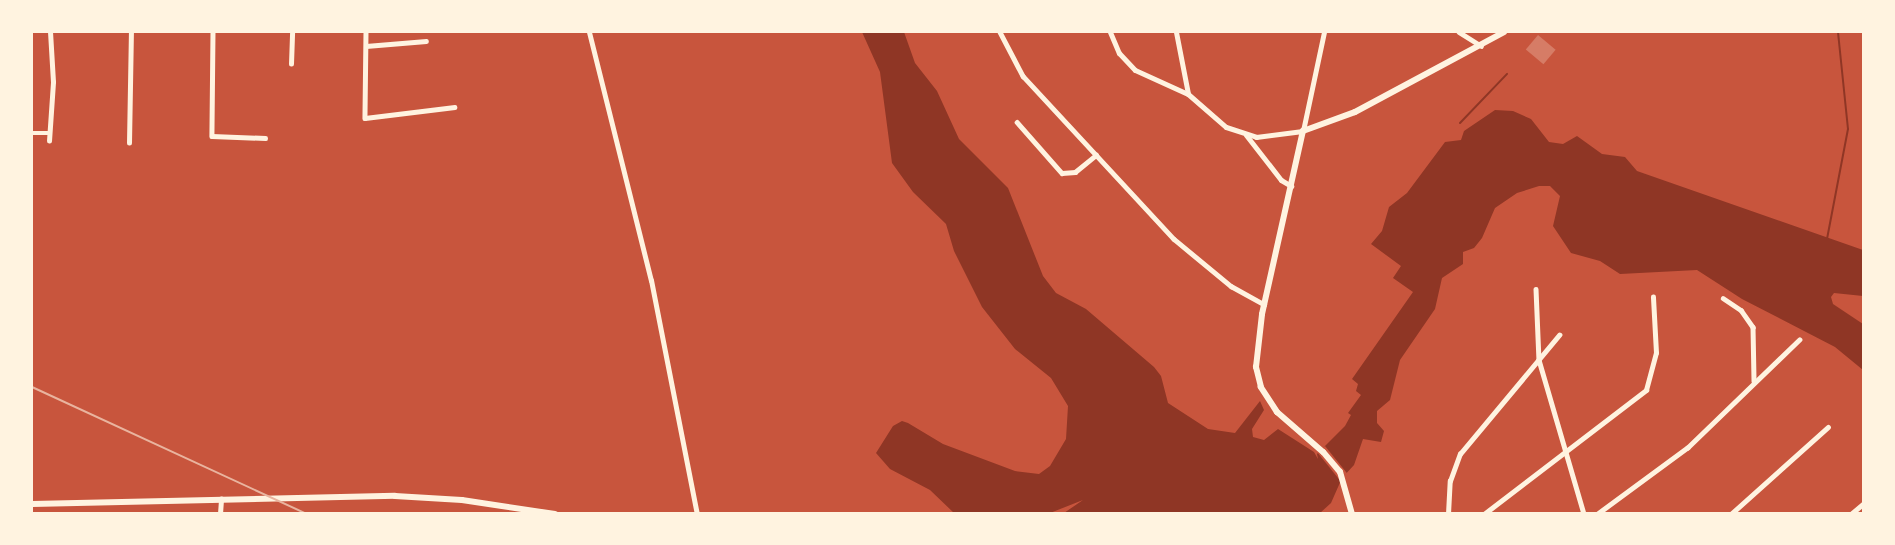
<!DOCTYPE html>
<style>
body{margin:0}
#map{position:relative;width:1895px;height:545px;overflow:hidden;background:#c8553d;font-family:"PT Sans",sans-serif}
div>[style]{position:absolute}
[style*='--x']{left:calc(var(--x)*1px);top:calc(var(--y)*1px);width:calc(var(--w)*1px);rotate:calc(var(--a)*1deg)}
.water>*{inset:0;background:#8f3625}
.pier>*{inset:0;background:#c8553d;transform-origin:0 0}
.stream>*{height:2px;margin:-1px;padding:0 1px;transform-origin:1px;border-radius:1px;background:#8f3625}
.building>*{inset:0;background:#d67c66;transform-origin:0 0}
.minor>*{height:4.5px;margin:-2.25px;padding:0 2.25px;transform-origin:2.25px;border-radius:2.25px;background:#fff3e0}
.tertiary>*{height:5px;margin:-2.5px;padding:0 2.5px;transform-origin:2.5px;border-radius:2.5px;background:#fff3e0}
.secondary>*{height:6px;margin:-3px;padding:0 3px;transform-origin:3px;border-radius:3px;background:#fff3e0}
.rail>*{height:2px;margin:-1px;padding:0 1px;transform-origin:1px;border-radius:1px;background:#e9b49f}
span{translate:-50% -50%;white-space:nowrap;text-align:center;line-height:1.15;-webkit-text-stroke:4.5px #fff3e0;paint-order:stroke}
.frame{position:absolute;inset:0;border:33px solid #fff3e0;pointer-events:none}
</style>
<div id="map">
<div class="water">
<div style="clip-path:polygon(862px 32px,904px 32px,915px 63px,937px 91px,959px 139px,1008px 188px,1043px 276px,1056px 293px,1086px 309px,1154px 367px,1161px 376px,1168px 403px,1208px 429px,1235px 433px,1260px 401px,1264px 410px,1252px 429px,1253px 437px,1264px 440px,1278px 429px,1314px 452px,1318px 459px,1317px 454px,1345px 426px,1351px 415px,1348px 413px,1361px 395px,1356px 391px,1358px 384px,1352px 379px,1413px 292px,1393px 278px,1401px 266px,1371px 244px,1382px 231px,1389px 207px,1407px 193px,1445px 142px,1461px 140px,1464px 131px,1495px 110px,1513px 111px,1531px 119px,1549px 142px,1563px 144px,1577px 136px,1602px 154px,1625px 157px,1637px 171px,1863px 250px,1863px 296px,1834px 293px,1831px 297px,1833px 304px,1863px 324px,1863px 370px,1835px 347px,1742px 299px,1697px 270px,1620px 274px,1600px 261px,1571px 253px,1553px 226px,1560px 196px,1550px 186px,1539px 186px,1517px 193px,1495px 208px,1482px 238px,1474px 248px,1463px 252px,1463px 264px,1442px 278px,1435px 309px,1400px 360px,1390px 400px,1377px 411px,1377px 423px,1384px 431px,1381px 442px,1363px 439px,1354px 465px,1342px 478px,1331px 503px,1320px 513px,1064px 513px,1083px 500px,1050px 513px,954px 513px,930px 490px,890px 469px,876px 453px,893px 426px,902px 421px,908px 423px,943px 444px,1015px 471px,1039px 474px,1050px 466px,1066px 439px,1068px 406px,1051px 378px,1015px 349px,982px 307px,954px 251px,946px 224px,913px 192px,892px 163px,880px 72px)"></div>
</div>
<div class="pier">
<div style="left:1325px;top:446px;width:36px;height:10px;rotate:51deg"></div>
</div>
<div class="stream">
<div style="--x:1460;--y:123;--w:68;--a:-46.2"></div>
<div style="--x:1827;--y:239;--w:112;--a:-79.2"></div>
<div style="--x:1848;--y:129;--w:98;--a:-95.9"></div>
</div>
<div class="building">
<div style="left:1538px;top:35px;width:23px;height:19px;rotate:40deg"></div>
</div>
<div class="minor">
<div style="--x:213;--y:32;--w:104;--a:90.6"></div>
<div style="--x:212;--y:136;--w:53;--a:2.2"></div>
<div style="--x:366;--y:32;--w:86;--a:90.7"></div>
<div style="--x:365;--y:118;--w:90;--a:-7"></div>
<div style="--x:1000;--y:32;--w:50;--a:62.4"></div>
<div style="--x:1023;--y:76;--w:222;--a:47.2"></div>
<div style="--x:1174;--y:239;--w:74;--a:39.5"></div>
<div style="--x:1231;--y:286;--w:38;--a:29"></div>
<div style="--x:1459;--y:32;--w:26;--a:32"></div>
<div style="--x:366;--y:46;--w:60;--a:-4.8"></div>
<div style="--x:291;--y:64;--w:32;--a:-88"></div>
<div style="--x:1017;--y:122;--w:68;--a:48.6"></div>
<div style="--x:1062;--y:173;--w:13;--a:-4"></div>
<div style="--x:1075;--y:172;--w:27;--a:-39"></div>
<div style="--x:1303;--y:131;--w:101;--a:-78"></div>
<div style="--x:32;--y:133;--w:18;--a:0"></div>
<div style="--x:49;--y:141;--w:59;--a:-86.1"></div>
<div style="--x:53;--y:82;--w:50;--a:-93.4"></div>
<div style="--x:129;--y:143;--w:111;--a:-89"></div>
<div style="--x:1536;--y:289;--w:71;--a:87.6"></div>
<div style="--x:1539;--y:360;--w:160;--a:73.7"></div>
<div style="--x:1723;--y:298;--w:22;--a:34"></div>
<div style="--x:1741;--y:310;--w:21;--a:55"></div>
<div style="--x:1753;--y:327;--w:54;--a:88.9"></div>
<div style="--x:220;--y:514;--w:15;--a:-86"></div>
<div style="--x:1448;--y:514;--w:33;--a:-87"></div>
<div style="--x:1450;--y:481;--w:29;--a:-70"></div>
<div style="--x:1460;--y:454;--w:155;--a:-50.2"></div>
<div style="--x:1484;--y:514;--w:204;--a:-37.4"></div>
<div style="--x:1646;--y:390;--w:38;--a:-75"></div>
<div style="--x:1656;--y:353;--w:56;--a:-93.1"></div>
<div style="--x:1597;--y:514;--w:112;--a:-36.3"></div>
<div style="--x:1687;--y:448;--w:156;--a:-44"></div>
<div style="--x:1731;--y:514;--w:130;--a:-41.9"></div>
<div style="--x:1851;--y:514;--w:17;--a:-40"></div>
</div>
<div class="tertiary">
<div style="--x:589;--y:32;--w:256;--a:76"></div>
<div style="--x:651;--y:280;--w:238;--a:78.9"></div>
<div style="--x:1110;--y:32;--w:23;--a:67"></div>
<div style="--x:1119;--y:53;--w:23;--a:47"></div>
<div style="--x:1135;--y:70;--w:58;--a:24.4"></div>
<div style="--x:1188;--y:94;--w:50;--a:41"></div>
<div style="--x:1226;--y:127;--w:32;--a:18"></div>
<div style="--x:1256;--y:137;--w:47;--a:-7.3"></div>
<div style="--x:1176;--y:32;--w:63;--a:79"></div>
<div style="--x:1246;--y:135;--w:57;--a:52.1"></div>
<div style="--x:1281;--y:180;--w:12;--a:31"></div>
</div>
<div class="secondary">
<div style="--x:32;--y:504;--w:363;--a:-1.3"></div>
<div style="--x:395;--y:496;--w:67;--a:3.4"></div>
<div style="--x:462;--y:500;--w:94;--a:8.6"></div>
<div style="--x:1352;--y:514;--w:44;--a:-105.9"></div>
<div style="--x:1340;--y:472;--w:26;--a:-130"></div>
<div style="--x:1323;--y:452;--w:61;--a:-139"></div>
<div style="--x:1277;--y:412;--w:30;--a:-123"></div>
<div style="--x:1261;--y:387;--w:21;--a:-104"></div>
<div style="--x:1256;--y:367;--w:53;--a:-83.5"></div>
<div style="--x:1262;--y:314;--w:188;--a:-77.4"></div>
<div style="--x:1303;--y:131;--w:55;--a:-20.1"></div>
<div style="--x:1355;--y:112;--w:169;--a:-28.2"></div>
</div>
<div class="rail">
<div style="--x:32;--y:387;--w:303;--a:24.8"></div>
</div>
<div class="frame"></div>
</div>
